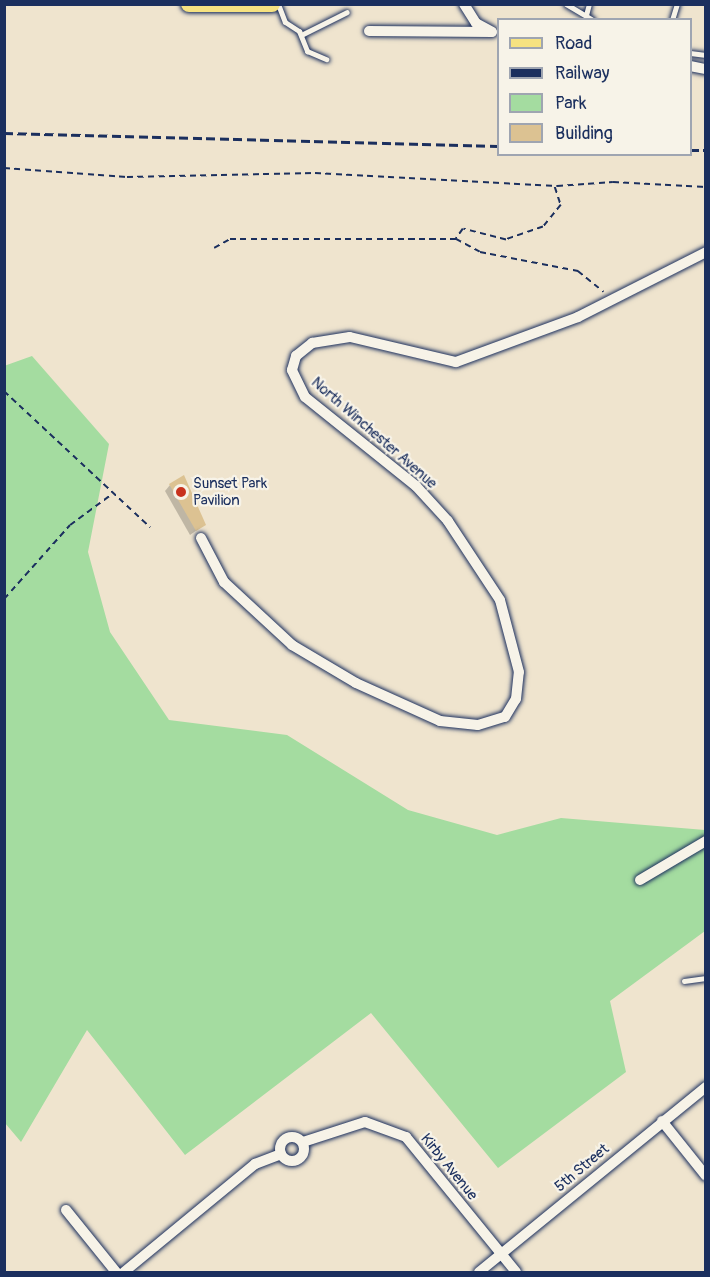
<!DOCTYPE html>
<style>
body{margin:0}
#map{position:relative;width:710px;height:1277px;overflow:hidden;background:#efe4ce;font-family:Pangolin,sans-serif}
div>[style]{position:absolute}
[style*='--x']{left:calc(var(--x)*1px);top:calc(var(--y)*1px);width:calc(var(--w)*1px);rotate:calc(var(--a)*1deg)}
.green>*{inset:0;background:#a4dca0}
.shadow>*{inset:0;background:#0003}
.building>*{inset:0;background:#dcc292}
.path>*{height:1.5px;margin-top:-0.75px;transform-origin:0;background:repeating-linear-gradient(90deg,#1b2f5e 0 6px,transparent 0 10.5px)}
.roads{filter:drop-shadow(0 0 2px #1b2f5e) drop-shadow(0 0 2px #1b2f5e)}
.lane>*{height:5px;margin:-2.5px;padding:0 2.5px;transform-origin:2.5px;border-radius:2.5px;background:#f7f3e8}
.street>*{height:10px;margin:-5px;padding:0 5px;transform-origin:5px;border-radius:5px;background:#f7f3e8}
.street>.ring{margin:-5px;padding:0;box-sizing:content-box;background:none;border:10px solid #f7f3e8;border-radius:50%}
.primary>*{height:16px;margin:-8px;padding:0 8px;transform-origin:8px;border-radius:8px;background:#f6e281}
.rail>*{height:3px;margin-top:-1.5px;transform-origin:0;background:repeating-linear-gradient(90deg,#1b2f5e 0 9px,transparent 0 13.5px)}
.dots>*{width:16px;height:16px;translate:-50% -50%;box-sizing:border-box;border:3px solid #f7f3e8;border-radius:50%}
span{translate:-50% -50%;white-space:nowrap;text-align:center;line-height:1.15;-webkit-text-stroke:4.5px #f7f3e8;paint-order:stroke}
.street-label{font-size:15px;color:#1b2f5e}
.poi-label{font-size:15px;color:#1b2f5e}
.left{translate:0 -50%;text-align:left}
.frame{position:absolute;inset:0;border:6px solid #1b2f5e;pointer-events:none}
.legend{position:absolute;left:497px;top:18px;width:195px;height:138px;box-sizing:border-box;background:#f7f3e8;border:2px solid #9fa5b1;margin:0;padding:8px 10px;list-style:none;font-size:18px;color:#1b2f5e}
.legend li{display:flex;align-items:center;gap:12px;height:30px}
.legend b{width:30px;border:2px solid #9fa5b1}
</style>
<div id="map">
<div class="green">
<div style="clip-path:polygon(32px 356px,109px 444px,88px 552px,110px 632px,169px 720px,287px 735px,408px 810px,497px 835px,561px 818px,705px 830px,705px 931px,610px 1001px,626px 1072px,498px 1168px,371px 1013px,185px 1155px,87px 1030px,21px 1142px,5px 1123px,4px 366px)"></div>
</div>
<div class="shadow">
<div style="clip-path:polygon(170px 485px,204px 525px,190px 535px,165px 491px)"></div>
</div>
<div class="building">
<div style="clip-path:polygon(184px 475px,206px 525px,196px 531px,169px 484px)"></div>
</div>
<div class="path">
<div style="--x:4;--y:168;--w:123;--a:4.2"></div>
<div style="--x:127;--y:177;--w:188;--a:-1.2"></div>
<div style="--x:315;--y:173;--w:242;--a:3.1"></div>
<div style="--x:557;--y:186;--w:56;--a:-4.1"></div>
<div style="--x:613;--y:182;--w:93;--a:3.1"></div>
<div style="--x:555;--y:187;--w:19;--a:72"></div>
<div style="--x:561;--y:205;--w:28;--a:129"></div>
<div style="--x:543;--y:227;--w:39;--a:161"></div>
<div style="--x:506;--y:240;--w:44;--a:-165.7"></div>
<div style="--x:463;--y:229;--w:12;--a:125"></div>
<div style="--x:456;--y:239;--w:27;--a:28"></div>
<div style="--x:480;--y:252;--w:100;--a:11"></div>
<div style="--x:578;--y:271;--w:33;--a:39"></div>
<div style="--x:214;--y:248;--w:18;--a:-29"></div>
<div style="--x:230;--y:239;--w:226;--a:0"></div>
<div style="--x:4;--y:391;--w:200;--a:43"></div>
<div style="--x:4;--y:599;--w:99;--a:-48.3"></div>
<div style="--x:70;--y:525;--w:52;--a:-36.4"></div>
</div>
<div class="roads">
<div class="lane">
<div style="--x:278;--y:4;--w:19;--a:69"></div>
<div style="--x:285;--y:22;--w:17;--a:33"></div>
<div style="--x:299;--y:31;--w:22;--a:68"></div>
<div style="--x:307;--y:51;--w:21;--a:23"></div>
<div style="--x:566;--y:4;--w:31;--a:31"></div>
<div style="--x:586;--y:15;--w:11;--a:-75"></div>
<div style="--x:672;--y:20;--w:17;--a:-73"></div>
<div style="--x:301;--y:35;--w:51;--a:-26.6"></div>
<div style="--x:690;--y:53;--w:16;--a:7"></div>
<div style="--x:684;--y:981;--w:22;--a:-8"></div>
</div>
<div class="street">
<div style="--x:464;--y:4;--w:22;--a:58"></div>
<div style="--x:476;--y:23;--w:18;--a:29"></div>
<div style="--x:369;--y:31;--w:123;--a:0.5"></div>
<div style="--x:690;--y:66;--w:16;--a:11"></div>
<div style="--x:201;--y:538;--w:50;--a:62.4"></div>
<div style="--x:224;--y:582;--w:93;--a:42.8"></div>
<div style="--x:292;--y:645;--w:74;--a:30.7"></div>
<div style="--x:356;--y:683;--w:92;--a:24.3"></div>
<div style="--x:440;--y:721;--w:38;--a:6"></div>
<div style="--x:478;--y:725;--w:28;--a:-17"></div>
<div style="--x:505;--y:717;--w:21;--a:-59"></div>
<div style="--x:516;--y:699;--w:27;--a:-84"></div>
<div style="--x:519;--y:672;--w:74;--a:-104.8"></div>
<div style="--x:500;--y:600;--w:95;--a:-123.4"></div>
<div style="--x:448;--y:521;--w:47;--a:-132.4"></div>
<div style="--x:416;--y:486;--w:142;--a:-141.3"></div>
<div style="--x:305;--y:397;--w:30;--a:-116"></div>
<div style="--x:292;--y:370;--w:15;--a:-74"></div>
<div style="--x:296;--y:356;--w:21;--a:-39"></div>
<div style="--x:312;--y:343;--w:38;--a:-9"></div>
<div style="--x:350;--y:337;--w:109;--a:13.3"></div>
<div style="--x:456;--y:362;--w:130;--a:-20.2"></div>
<div style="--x:578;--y:317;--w:144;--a:-26.9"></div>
<div style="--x:640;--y:880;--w:77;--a:-30.6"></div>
<div style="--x:662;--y:1121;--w:70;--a:51.3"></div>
<div class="ring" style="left:280px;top:1137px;width:14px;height:14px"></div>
<div style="--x:303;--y:1142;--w:65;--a:-17.9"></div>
<div style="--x:365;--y:1122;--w:44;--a:20.1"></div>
<div style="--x:406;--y:1137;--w:174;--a:50.8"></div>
<div style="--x:66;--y:1210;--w:80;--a:51.1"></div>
<div style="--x:124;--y:1272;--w:170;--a:-39.5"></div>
<div style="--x:255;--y:1164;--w:28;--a:-21"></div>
<div style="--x:479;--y:1272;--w:293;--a:-39.2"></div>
</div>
<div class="primary">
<div style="--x:189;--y:4;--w:83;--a:0"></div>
</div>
</div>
<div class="rail">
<div style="--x:4;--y:133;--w:494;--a:1.5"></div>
<div style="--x:690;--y:150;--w:16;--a:0"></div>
</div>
<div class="dots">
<div style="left:181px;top:492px;background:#c8321e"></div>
</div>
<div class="street-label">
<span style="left:374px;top:433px;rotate:41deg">North Winchester Avenue</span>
<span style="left:449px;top:1167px;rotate:51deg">Kirby Avenue</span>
<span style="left:582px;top:1168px;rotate:-40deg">5th Street</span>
</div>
<div class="poi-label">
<span class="left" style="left:193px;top:492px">Sunset Park<br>Pavilion</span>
</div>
<div class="frame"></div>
<ul class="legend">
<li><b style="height:8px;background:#f6e281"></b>Road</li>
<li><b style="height:8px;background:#1b2f5e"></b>Railway</li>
<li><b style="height:16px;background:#a4dca0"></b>Park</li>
<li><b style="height:16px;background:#dcc292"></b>Building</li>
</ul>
</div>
